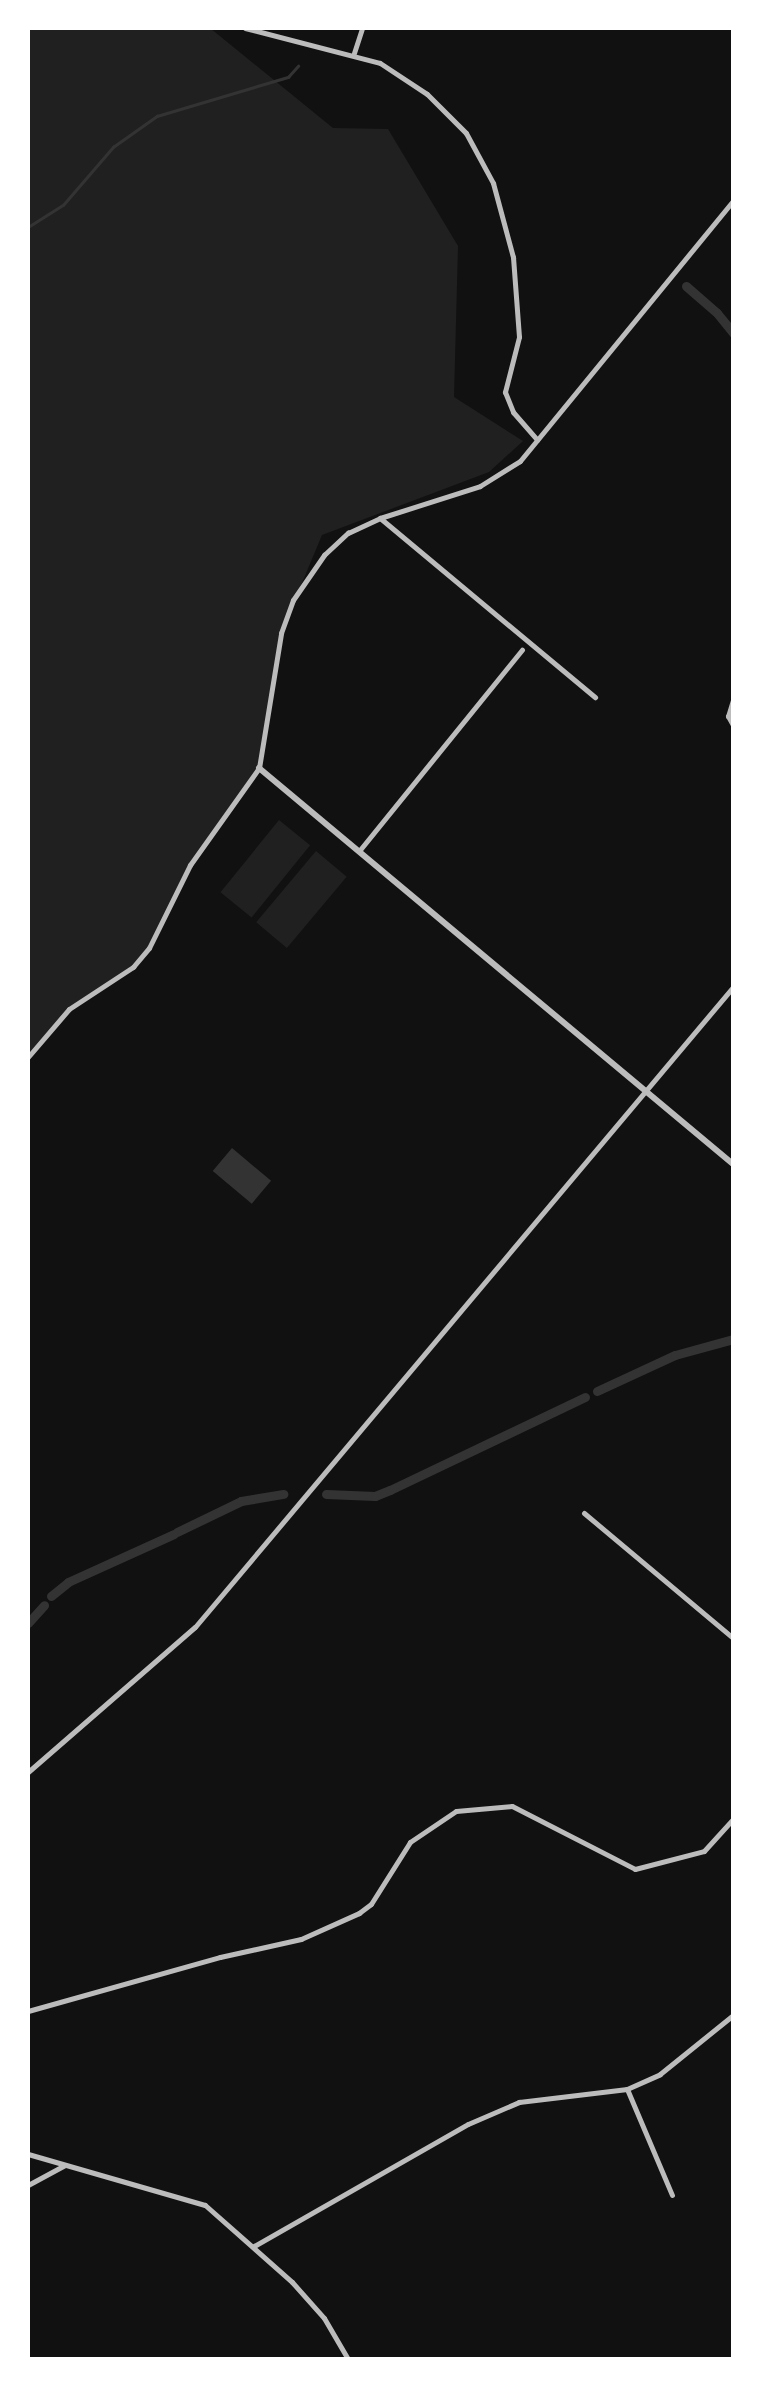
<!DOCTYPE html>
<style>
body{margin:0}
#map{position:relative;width:761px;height:2387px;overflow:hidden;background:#111;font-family:Montserrat,sans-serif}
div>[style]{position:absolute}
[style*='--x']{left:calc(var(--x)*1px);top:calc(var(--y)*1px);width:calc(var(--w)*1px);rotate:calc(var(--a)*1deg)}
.green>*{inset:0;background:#202020;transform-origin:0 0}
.water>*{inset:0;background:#333;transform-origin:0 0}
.stream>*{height:2.5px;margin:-1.25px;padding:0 1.25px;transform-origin:1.25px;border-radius:1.25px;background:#333}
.canal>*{height:9px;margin:-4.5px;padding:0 4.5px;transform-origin:4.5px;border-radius:4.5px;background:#333}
.minor>*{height:5px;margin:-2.5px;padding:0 2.5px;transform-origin:2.5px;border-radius:2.5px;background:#bcbcbc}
.tertiary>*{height:6px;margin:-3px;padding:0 3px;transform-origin:3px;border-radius:3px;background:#bcbcbc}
span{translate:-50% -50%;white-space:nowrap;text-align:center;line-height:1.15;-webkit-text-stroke:5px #fff;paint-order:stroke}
.frame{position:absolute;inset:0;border:30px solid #fff;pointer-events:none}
</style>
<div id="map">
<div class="green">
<div style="clip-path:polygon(28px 28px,210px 28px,333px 128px,388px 129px,458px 246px,454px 397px,523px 441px,489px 472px,322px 535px,281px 633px,259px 768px,190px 865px,149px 948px,133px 967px,69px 1009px,28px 1057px)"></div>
<div style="left:279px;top:820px;width:40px;height:93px;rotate:39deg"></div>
<div style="left:316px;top:851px;width:40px;height:93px;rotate:40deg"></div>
</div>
<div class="water">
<div style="left:232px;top:1148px;width:51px;height:30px;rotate:40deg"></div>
</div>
<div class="stream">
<div style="--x:28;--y:227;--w:41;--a:-32.2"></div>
<div style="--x:63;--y:205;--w:77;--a:-49.2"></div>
<div style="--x:113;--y:147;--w:54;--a:-35.2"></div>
<div style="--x:157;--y:116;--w:137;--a:-16.6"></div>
<div style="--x:288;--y:77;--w:15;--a:-48"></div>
</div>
<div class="canal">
<div style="--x:686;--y:286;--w:41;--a:41.1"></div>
<div style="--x:717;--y:313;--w:26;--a:51"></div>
<div style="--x:597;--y:1391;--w:86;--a:-24.8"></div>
<div style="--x:675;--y:1355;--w:60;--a:-15.4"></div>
<div style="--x:326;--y:1494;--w:49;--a:2.3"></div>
<div style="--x:375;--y:1496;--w:16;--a:-22"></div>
<div style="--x:390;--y:1490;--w:216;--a:-25.5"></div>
<div style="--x:177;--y:1532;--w:71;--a:-25.8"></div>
<div style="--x:241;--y:1501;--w:43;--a:-9.5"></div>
<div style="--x:51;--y:1596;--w:22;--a:-39"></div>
<div style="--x:68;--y:1582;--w:116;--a:-24.4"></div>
<div style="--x:28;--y:1623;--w:24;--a:-48"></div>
</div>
<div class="minor">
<div style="--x:245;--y:28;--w:139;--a:14.5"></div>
<div style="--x:380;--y:63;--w:56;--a:33.4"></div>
<div style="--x:427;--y:94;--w:55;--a:45"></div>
<div style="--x:466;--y:133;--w:57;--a:61.6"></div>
<div style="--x:493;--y:183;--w:77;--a:74.9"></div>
<div style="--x:513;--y:257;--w:80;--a:85.7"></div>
<div style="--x:519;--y:337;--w:57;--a:104.3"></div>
<div style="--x:505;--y:392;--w:22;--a:68"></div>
<div style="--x:513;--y:412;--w:37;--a:49"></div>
<div style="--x:354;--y:53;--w:26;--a:-72"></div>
<div style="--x:380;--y:518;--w:280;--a:39.8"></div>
<div style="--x:733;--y:700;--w:17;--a:107"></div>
<div style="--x:728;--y:716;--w:10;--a:61"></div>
<div style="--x:359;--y:851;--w:259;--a:-51"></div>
<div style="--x:28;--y:1057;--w:63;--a:-49.5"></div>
<div style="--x:69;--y:1009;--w:77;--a:-33.3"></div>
<div style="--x:133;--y:967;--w:25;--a:-50"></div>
<div style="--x:149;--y:948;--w:93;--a:-63.7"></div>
<div style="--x:190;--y:865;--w:119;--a:-54.6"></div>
<div style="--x:259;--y:768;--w:137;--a:-80.7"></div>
<div style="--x:281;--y:633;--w:35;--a:-70"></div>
<div style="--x:293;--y:600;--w:55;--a:-55.4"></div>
<div style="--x:324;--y:555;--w:33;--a:-43"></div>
<div style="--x:348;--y:533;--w:35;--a:-25"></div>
<div style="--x:380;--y:518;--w:105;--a:-17.7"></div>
<div style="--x:480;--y:486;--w:47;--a:-32"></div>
<div style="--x:520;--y:461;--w:336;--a:-50.7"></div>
<div style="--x:584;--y:1513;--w:194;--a:40"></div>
<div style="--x:28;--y:1772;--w:221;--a:-41"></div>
<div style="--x:195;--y:1627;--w:836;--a:-49.95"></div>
<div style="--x:28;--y:2011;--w:199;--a:-15.7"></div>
<div style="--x:220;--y:1957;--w:83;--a:-12.5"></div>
<div style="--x:301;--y:1939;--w:64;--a:-24.1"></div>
<div style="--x:359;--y:1913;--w:15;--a:-37"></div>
<div style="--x:371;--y:1904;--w:73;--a:-57.8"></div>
<div style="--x:410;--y:1842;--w:55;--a:-34"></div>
<div style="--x:456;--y:1811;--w:56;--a:-5.1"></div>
<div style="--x:512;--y:1806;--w:138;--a:27.1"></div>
<div style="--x:635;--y:1869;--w:71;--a:-14.6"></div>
<div style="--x:704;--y:1851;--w:43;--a:-47.8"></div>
<div style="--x:627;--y:2089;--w:115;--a:67"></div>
<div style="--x:28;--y:2154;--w:184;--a:16.1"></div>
<div style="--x:205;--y:2205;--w:116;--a:41.5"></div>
<div style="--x:292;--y:2282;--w:48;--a:48.4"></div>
<div style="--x:324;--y:2318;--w:48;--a:59.7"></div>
<div style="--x:28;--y:2185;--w:42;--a:-28.4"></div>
<div style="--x:254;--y:2246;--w:246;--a:-29.7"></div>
<div style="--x:468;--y:2124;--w:56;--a:-23.3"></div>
<div style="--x:519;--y:2102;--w:109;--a:-6.9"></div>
<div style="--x:627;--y:2089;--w:36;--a:-24"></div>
<div style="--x:660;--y:2074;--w:94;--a:-38.9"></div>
</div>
<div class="tertiary">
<div style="--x:259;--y:768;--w:618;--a:39.88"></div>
</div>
<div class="frame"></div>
</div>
